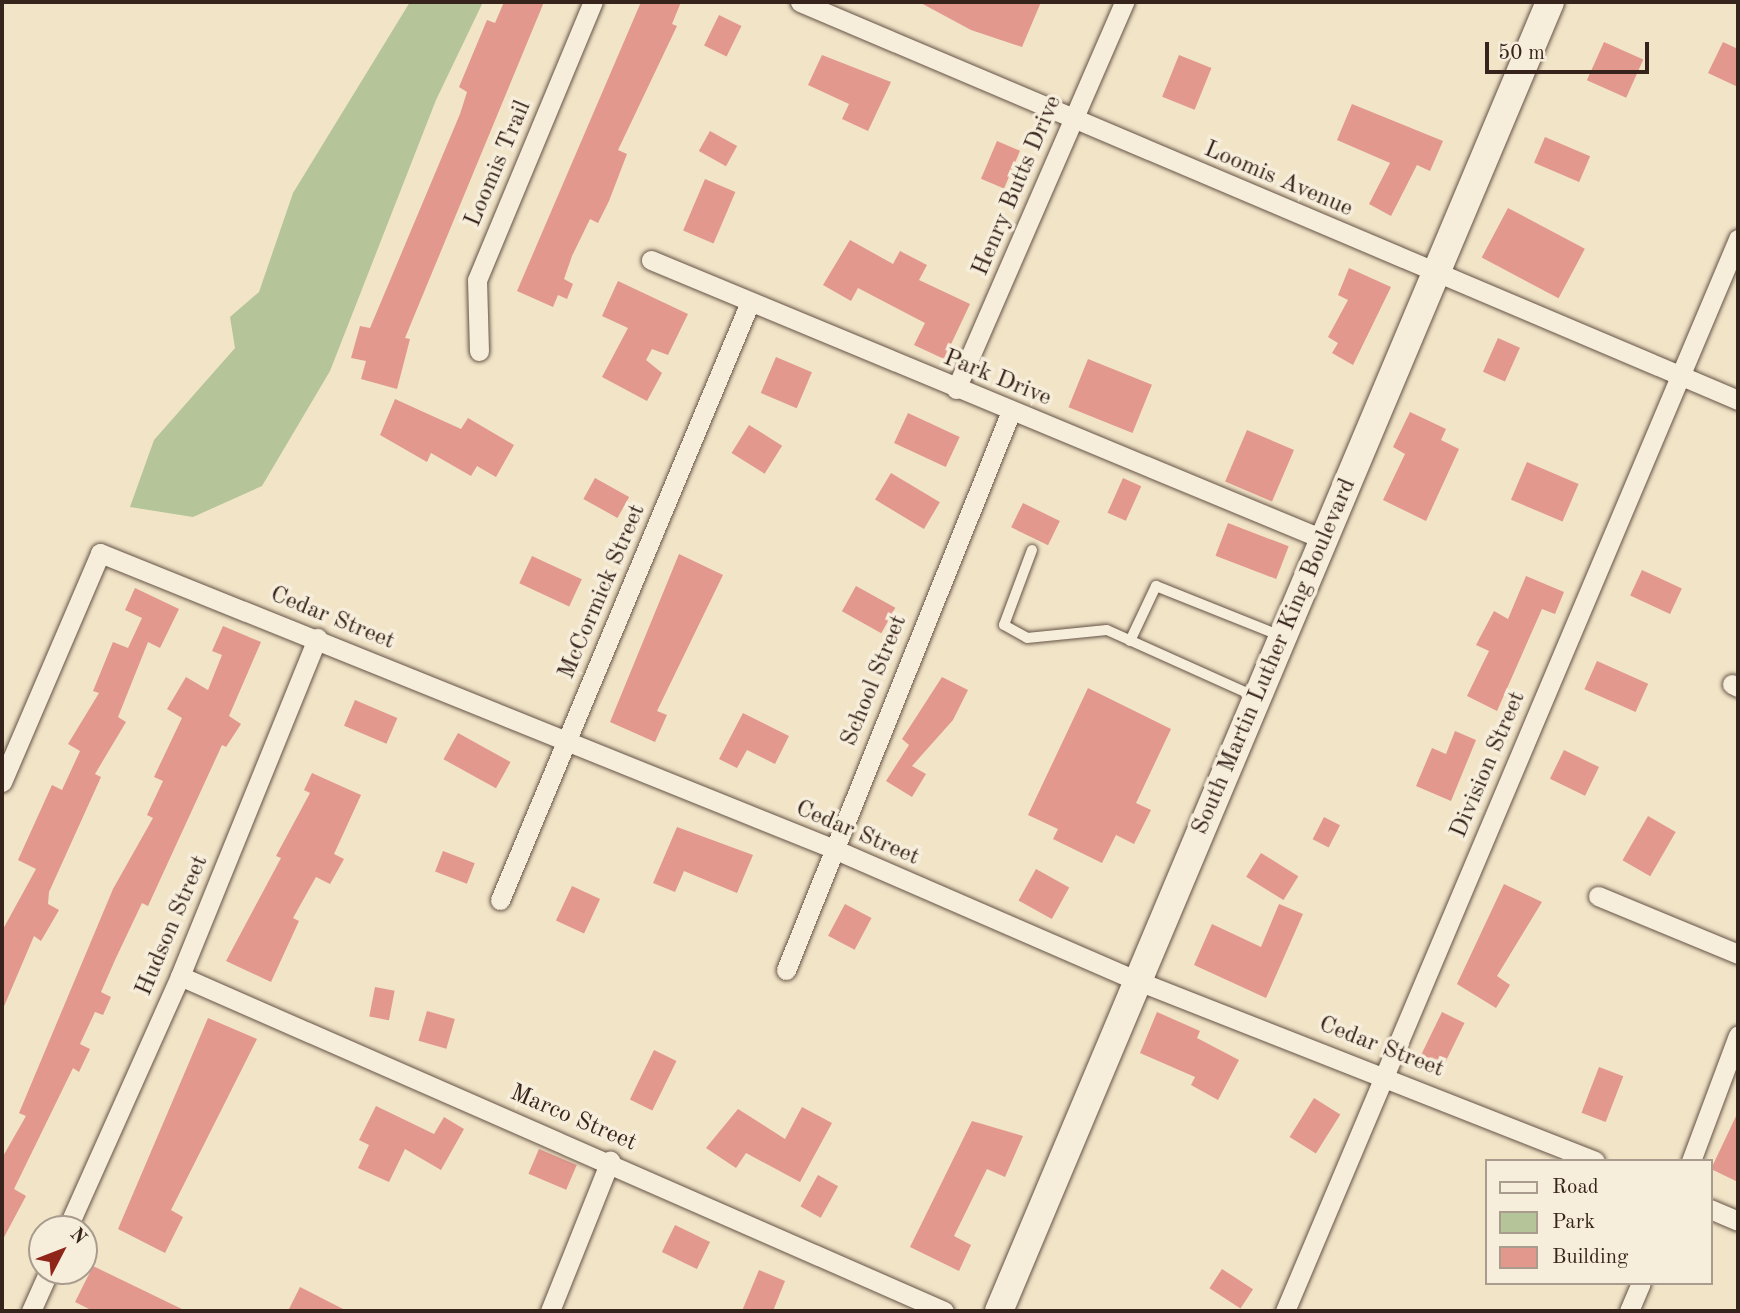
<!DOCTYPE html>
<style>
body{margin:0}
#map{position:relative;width:1740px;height:1313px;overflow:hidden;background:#f1e4c7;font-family:"Old Standard TT",serif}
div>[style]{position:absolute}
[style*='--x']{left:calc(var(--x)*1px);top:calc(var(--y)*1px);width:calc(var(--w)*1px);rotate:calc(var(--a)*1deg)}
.green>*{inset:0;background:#b5c599}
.building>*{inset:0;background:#e2988d;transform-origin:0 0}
.roads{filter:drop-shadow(0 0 2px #655346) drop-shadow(0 0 2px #655346)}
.lane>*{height:10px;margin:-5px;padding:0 5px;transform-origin:5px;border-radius:5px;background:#f6eddb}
.street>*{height:19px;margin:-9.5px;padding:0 9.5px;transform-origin:9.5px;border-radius:9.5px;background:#f6eddb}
.secondary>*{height:28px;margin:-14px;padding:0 14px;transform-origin:14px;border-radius:14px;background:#f6eddb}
span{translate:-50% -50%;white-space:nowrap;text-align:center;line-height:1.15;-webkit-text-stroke:7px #f6eddb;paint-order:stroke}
.street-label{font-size:24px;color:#36231b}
.frame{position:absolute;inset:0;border:4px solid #36231b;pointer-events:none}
.legend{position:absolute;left:1485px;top:1159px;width:228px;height:126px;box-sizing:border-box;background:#f6eddb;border:2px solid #a99c8e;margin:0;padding:9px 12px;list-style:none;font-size:21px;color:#36231b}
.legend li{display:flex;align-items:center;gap:14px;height:35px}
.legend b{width:35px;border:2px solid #a99c8e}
.north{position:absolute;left:28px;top:1215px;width:70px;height:70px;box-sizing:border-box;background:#f6eddb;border:2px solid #a99c8e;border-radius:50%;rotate:48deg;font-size:19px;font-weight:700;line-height:28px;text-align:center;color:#36231b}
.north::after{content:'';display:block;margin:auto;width:24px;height:32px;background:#8f2418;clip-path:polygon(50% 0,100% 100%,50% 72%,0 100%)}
.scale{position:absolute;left:1485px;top:42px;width:164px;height:32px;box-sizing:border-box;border:4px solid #36231b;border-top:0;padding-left:9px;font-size:21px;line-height:24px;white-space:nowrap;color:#36231b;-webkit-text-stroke:5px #f6eddb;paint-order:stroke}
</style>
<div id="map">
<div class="green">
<div style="clip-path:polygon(410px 2px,483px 2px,436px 100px,330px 371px,262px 486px,193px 517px,130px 507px,154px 440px,235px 348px,230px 317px,259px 292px,293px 193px)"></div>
</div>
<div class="building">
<div style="clip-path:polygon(504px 2px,544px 2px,405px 338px,410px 339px,397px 389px,361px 379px,366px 361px,351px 358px,360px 326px,370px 328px,460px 114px,467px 92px,459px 87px,487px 20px,495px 23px)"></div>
<div style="clip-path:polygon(641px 2px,681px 2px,672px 24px,677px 26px,618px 150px,627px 154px,609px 201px,598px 223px,590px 219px,572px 256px,564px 279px,573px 284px,567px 299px,558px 295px,553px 307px,517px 291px)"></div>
<div style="clip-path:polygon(919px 2px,1041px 2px,1022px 47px,971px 30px)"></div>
<div style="left:719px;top:15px;width:25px;height:34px;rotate:26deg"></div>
<div style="left:1604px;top:42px;width:43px;height:42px;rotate:24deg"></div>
<div style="clip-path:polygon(1723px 42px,1738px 49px,1738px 87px,1708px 73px)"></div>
<div style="clip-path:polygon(822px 55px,891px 82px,868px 131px,842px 119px,849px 104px,808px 85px)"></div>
<div style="left:1179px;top:55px;width:35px;height:45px;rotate:22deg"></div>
<div style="clip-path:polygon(1352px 104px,1443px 141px,1430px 171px,1417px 165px,1391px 216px,1369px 204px,1390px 163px,1337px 140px)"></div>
<div style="left:710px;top:131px;width:31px;height:23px;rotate:29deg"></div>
<div style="left:1545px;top:137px;width:49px;height:28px;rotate:23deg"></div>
<div style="left:997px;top:141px;width:25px;height:41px;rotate:23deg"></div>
<div style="left:705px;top:179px;width:33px;height:56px;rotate:23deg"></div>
<div style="left:1508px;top:208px;width:87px;height:56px;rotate:28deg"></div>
<div style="clip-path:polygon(850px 240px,893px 264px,900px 251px,927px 265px,919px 280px,970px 304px,944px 359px,914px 345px,925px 323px,858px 288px,851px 301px,823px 285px)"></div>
<div style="clip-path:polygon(1349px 268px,1391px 287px,1353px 365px,1332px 353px,1338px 343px,1328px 337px,1348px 300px,1338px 295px)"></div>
<div style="clip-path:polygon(618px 281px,688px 314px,668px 355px,652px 349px,646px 360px,662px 373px,647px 401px,602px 377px,628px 328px,602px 316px)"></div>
<div style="left:1498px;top:338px;width:24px;height:37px;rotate:24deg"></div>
<div style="left:776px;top:357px;width:39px;height:39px;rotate:23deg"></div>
<div style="left:1088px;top:359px;width:69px;height:52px;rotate:22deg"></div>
<div style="clip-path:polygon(395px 399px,461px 429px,468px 418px,514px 445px,496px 477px,477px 466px,471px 476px,431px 453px,427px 462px,380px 435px)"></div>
<div style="clip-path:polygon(1410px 412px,1446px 429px,1441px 440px,1459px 449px,1426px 521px,1383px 500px,1405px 454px,1393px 447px)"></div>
<div style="left:908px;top:413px;width:57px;height:33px;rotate:25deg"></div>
<div style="left:749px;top:425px;width:39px;height:33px;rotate:32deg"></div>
<div style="left:1247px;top:430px;width:51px;height:56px;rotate:23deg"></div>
<div style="left:1527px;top:462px;width:56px;height:41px;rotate:23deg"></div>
<div style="left:891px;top:473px;width:57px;height:31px;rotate:31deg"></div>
<div style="left:595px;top:478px;width:39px;height:24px;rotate:29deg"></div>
<div style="left:1123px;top:478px;width:20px;height:38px;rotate:24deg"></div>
<div style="left:1023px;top:503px;width:41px;height:27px;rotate:26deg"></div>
<div style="left:1228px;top:523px;width:65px;height:35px;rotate:21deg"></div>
<div style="clip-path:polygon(679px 554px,723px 575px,657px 711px,667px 715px,655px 742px,610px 722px)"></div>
<div style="left:532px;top:556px;width:55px;height:30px;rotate:25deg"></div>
<div style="left:1642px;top:570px;width:44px;height:28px;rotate:25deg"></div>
<div style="clip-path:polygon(1526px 576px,1564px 592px,1555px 614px,1542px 609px,1497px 711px,1467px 696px,1489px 651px,1476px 645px,1494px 611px,1508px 619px)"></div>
<div style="left:856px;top:586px;width:45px;height:29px;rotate:29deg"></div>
<div style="clip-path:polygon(135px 588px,179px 609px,160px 648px,148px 642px,118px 717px,126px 722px,95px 774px,101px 777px,49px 892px,48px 904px,59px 910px,41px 941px,34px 936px,2px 1011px,2px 931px,36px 869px,18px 860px,52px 785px,62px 790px,80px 751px,68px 744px,99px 693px,93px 691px,113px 642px,128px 648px,142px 618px,125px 610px)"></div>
<div style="clip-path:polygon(223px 626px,261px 642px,229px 716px,241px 724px,226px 747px,222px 745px,148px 906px,142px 903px,115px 960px,101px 992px,111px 997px,103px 1015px,95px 1012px,80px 1044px,90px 1049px,79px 1072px,73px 1068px,14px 1189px,26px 1196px,2px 1241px,2px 1158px,26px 1116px,19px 1113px,113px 889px,153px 818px,147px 815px,163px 781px,154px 777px,182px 718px,167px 709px,186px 677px,208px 690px,222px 655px,212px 651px)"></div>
<div style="left:1597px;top:661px;width:56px;height:31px;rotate:24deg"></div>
<div style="clip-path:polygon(942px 677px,968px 690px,953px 720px,912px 766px,926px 774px,912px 797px,886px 781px,909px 745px,902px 739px)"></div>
<div style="clip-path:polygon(1088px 688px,1171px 729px,1136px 803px,1151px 810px,1134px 844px,1116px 835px,1102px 863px,1053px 839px,1058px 829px,1028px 815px)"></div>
<div style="left:355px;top:700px;width:46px;height:28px;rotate:23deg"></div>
<div style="clip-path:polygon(743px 713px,789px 736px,775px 764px,747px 750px,737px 768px,719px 759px)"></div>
<div style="clip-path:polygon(1455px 731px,1476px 740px,1451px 801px,1416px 786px,1432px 748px,1446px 754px)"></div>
<div style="left:458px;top:733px;width:60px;height:30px;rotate:29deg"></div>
<div style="left:1564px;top:750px;width:39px;height:32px;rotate:26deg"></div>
<div style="clip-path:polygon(312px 773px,361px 795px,334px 854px,344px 859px,330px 884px,316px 877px,293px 918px,299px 921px,271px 982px,226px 961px,281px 858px,276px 856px,310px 793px,304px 790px)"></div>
<div style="left:1648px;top:816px;width:32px;height:51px;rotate:30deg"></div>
<div style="left:1324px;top:817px;width:18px;height:25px;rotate:27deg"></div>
<div style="clip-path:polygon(677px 827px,753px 855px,737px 893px,684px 871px,675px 892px,653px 883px)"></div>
<div style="left:443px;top:851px;width:34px;height:22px;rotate:21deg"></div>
<div style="left:1261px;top:853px;width:44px;height:28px;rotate:32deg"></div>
<div style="left:1036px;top:869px;width:38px;height:36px;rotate:29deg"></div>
<div style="clip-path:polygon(1504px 884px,1542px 902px,1497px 976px,1510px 985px,1496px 1008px,1457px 984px)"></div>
<div style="left:572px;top:886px;width:31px;height:38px;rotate:25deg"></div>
<div style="left:845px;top:904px;width:30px;height:36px;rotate:28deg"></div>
<div style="clip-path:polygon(1279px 904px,1303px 914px,1266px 998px,1194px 965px,1212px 924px,1261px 947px)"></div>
<div style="left:375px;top:987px;width:20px;height:30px;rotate:11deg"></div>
<div style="left:427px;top:1011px;width:29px;height:31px;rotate:16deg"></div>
<div style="clip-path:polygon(1157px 1012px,1200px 1031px,1197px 1038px,1239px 1060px,1218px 1100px,1191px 1085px,1195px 1077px,1140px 1053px)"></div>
<div style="left:1442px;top:1012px;width:25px;height:47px;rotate:26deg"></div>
<div style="clip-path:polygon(208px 1018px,257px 1039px,171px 1210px,183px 1217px,165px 1253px,118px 1229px)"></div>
<div style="left:654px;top:1050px;width:25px;height:55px;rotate:26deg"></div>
<div style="left:1599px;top:1067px;width:26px;height:49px;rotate:21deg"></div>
<div style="left:1314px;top:1098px;width:31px;height:46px;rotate:32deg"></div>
<div style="clip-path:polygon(376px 1106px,434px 1134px,444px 1117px,464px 1129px,441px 1170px,405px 1149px,389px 1182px,358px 1168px,369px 1145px,359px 1140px)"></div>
<div style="clip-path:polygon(802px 1107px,832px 1123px,800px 1182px,746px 1153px,736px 1168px,706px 1148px,738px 1109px,785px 1139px)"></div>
<div style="clip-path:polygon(1738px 1112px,1738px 1182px,1711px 1169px)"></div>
<div style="clip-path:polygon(972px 1121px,1023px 1136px,1005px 1177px,987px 1169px,954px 1236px,971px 1245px,959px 1271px,910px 1247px)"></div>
<div style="left:539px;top:1149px;width:41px;height:27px;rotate:23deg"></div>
<div style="left:818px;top:1175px;width:23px;height:36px;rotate:29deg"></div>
<div style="left:675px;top:1225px;width:39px;height:30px;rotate:26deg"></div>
<div style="clip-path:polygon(93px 1266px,186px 1311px,93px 1311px,75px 1302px)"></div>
<div style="left:1222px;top:1269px;width:37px;height:23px;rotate:33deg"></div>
<div style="clip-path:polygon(759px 1270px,785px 1281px,773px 1311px,742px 1311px)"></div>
<div style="clip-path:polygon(300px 1287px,347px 1311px,288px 1311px)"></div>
</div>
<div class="roads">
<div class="lane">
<div style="--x:1032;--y:550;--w:80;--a:110.5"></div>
<div style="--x:1004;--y:625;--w:26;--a:29"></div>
<div style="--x:1027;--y:638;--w:80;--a:-5.7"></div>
<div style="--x:1107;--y:630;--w:161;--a:24.2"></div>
<div style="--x:1130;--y:641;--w:61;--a:-64.7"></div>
<div style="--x:1156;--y:586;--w:135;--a:21.8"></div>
</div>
<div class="street">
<div style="--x:800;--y:2;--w:1019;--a:22.99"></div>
<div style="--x:651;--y:260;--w:730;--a:22.56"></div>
<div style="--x:479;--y:351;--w:71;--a:-91.6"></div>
<div style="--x:477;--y:280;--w:301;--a:-67.4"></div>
<div style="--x:956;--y:389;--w:422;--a:-66.5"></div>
<div style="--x:1732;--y:684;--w:7;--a:27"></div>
<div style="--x:2;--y:782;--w:249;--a:-66.8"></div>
<div style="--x:100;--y:553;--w:791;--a:21.96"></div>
<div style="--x:834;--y:849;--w:331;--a:23.5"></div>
<div style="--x:1138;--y:981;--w:491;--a:21.5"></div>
<div style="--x:1598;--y:896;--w:152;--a:22.5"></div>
<div style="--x:500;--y:900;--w:648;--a:-67.31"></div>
<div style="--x:786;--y:970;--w:603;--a:-68.07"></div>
<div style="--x:180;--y:976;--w:834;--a:23.68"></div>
<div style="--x:1691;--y:1161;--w:134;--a:-69.5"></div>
<div style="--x:1710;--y:1209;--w:30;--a:23"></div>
<div style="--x:67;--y:1229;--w:277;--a:-65.9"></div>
<div style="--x:180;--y:976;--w:365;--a:-67.9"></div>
<div style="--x:31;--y:1311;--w:44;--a:-65.8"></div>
<div style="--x:550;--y:1311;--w:162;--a:-68.2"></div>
<div style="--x:1285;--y:1311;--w:1164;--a:-67.09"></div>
<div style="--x:1629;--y:1311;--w:30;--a:-67"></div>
</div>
<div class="secondary">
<div style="--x:999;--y:1311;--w:1420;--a:-67.17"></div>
</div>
</div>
<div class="street-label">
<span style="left:499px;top:164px;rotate:-67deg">Loomis Trail</span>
<span style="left:1278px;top:180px;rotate:23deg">Loomis Avenue</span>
<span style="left:1018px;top:186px;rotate:-67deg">Henry Butts Drive</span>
<span style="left:997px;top:379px;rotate:22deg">Park Drive</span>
<span style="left:603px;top:592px;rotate:-67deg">McCormick Street</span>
<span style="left:332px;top:619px;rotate:22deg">Cedar Street</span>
<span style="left:1275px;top:657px;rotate:-67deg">South Martin Luther King Boulevard</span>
<span style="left:875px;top:681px;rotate:-68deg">School Street</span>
<span style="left:1489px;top:765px;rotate:-67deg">Division Street</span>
<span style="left:857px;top:834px;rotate:23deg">Cedar Street</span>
<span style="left:173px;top:926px;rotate:-67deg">Hudson Street</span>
<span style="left:1381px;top:1048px;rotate:21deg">Cedar Street</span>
<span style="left:573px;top:1119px;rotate:23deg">Marco Street</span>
</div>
<div class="frame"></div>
<ul class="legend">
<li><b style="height:9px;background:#f6eddb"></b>Road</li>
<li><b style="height:19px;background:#b5c599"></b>Park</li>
<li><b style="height:19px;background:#e2988d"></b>Building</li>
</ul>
<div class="north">N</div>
<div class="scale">50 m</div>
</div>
